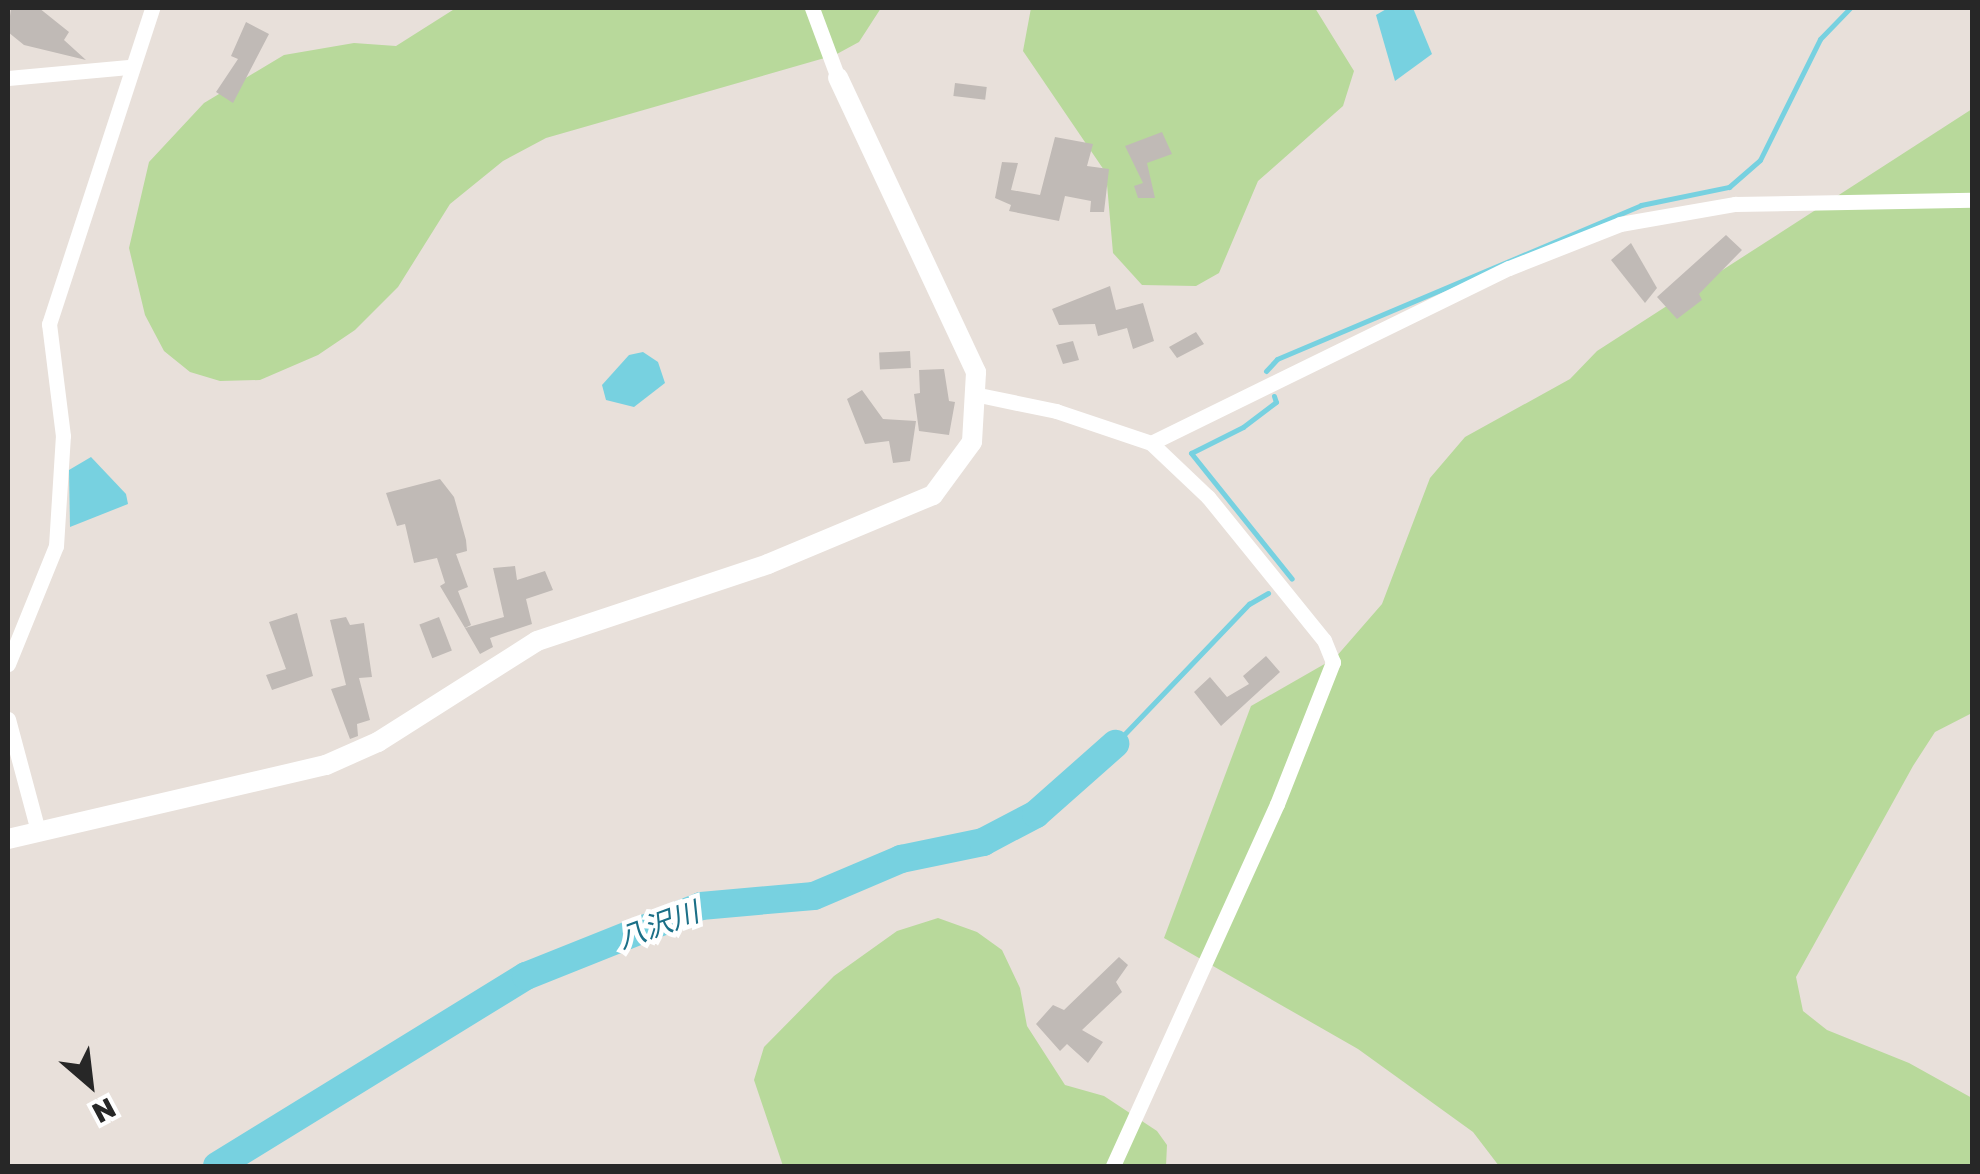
<!DOCTYPE html>
<meta charset="utf-8">
<style>
body{margin:0}
#map{position:relative;width:1980px;height:1174px;overflow:hidden;background:#e8e0da;font-family:"Golos Text","Noto Sans JP",sans-serif}
div>[style]{position:absolute}
[style*='--x']{left:calc(var(--x)*1px);top:calc(var(--y)*1px);width:calc(var(--w)*1px);rotate:calc(var(--a)*1deg)}
.green>*{inset:0;background:#b8d99b}
.water>*{inset:0;background:#77d1e0}
.stream>*{height:5px;margin:-2.5px;padding:0 2.5px;transform-origin:2.5px;border-radius:2.5px;background:#77d1e0}
.river>*{height:28px;margin:-14px;padding:0 14px;transform-origin:14px;border-radius:14px;background:#77d1e0}
.building>*{inset:0;background:#c0bab6;transform-origin:0 0}
.minor>*{height:15px;margin:-7.5px;padding:0 7.5px;transform-origin:7.5px;border-radius:7.5px;background:#fff}
.tertiary>*{height:20px;margin:-10px;padding:0 10px;transform-origin:10px;border-radius:10px;background:#fff}
span{translate:-50% -50%;white-space:nowrap;text-align:center;line-height:1.15;-webkit-text-stroke:9px #fff;paint-order:stroke}
.water-label{font-size:28px;color:#1b6f87;font-style:italic}
.frame{position:absolute;inset:0;border:10px solid #272727;pointer-events:none}
.north{position:absolute;left:40px;top:1034px;width:100px;height:100px;-webkit-text-stroke:8px #fff;paint-order:stroke;rotate:152deg;font-size:28px;font-weight:700;line-height:40px;text-align:center;color:#272727}
.north::after{content:'';display:block;margin:auto;width:35px;height:45px;background:#272727;clip-path:polygon(50% 0,100% 100%,50% 72%,0 100%)}
</style>
<div id="map">
<div class="green">
<div style="clip-path:polygon(456px 8px,881px 8px,859px 42px,835px 55px,546px 138px,503px 161px,450px 204px,398px 287px,355px 330px,318px 355px,260px 380px,220px 381px,190px 372px,164px 351px,145px 315px,129px 248px,149px 162px,204px 103px,284px 55px,354px 43px,396px 46px)"></div>
<div style="clip-path:polygon(1031px 8px,1315px 8px,1354px 71px,1343px 106px,1258px 181px,1219px 273px,1196px 286px,1142px 285px,1113px 253px,1106px 173px,1023px 51px)"></div>
<div style="clip-path:polygon(1972px 109px,1972px 713px,1935px 732px,1913px 766px,1796px 977px,1803px 1011px,1827px 1030px,1909px 1063px,1972px 1098px,1972px 1166px,1499px 1166px,1473px 1132px,1358px 1049px,1164px 938px,1251px 706px,1335px 658px,1382px 604px,1430px 478px,1465px 437px,1570px 379px,1597px 351px)"></div>
<div style="clip-path:polygon(938px 918px,977px 932px,1002px 950px,1020px 988px,1027px 1026px,1065px 1085px,1104px 1096px,1157px 1131px,1167px 1145px,1166px 1166px,783px 1166px,754px 1080px,764px 1047px,834px 976px,897px 931px)"></div>
</div>
<div class="water">
<div style="clip-path:polygon(1388px 8px,1413px 8px,1432px 54px,1395px 81px,1376px 15px)"></div>
<div style="clip-path:polygon(643px 352px,658px 362px,665px 383px,634px 407px,606px 400px,602px 385px,629px 355px)"></div>
<div style="clip-path:polygon(91px 457px,126px 494px,128px 504px,70px 527px,69px 470px)"></div>
</div>
<div class="stream">
<div style="--x:1266;--y:371;--w:16;--a:-47"></div>
<div style="--x:1277;--y:359;--w:395;--a:-22.9"></div>
<div style="--x:1641;--y:205;--w:90;--a:-11.6"></div>
<div style="--x:1729;--y:187;--w:41;--a:-41.1"></div>
<div style="--x:1760;--y:160;--w:135;--a:-63.6"></div>
<div style="--x:1820;--y:39;--w:43;--a:-45.9"></div>
<div style="--x:1274;--y:396;--w:6;--a:72"></div>
<div style="--x:1276;--y:402;--w:41;--a:142.9"></div>
<div style="--x:1243;--y:427;--w:58;--a:153.4"></div>
<div style="--x:1191;--y:453;--w:161;--a:51.3"></div>
<div style="--x:1115;--y:744;--w:194;--a:-46.3"></div>
<div style="--x:1249;--y:604;--w:22;--a:-30"></div>
</div>
<div class="river">
<div style="--x:217;--y:1166;--w:363;--a:-31.6"></div>
<div style="--x:526;--y:976;--w:188;--a:-21.8"></div>
<div style="--x:701;--y:906;--w:113;--a:-5.1"></div>
<div style="--x:814;--y:896;--w:95;--a:-23"></div>
<div style="--x:901;--y:859;--w:84;--a:-11.7"></div>
<div style="--x:983;--y:842;--w:60;--a:-27.8"></div>
<div style="--x:1036;--y:814;--w:106;--a:-41.5"></div>
</div>
<div class="building">
<div style="clip-path:polygon(11px 8px,39px 8px,69px 32px,64px 40px,86px 60px,24px 45px,8px 32px)"></div>
<div style="clip-path:polygon(246px 22px,269px 34px,233px 103px,216px 92px,238px 59px,231px 56px)"></div>
<div style="left:955px;top:83px;width:32px;height:13px;rotate:7deg"></div>
<div style="clip-path:polygon(1162px 132px,1172px 154px,1147px 163px,1155px 198px,1138px 198px,1134px 186px,1143px 183px,1125px 146px)"></div>
<div style="clip-path:polygon(1055px 137px,1093px 144px,1087px 166px,1109px 169px,1104px 212px,1090px 212px,1091px 201px,1065px 196px,1059px 221px,1009px 211px,1011px 205px,995px 198px,1002px 162px,1018px 163px,1011px 190px,1040px 195px)"></div>
<div style="clip-path:polygon(1726px 235px,1742px 250px,1699px 294px,1702px 300px,1677px 319px,1657px 297px)"></div>
<div style="clip-path:polygon(1631px 243px,1657px 288px,1645px 303px,1611px 260px)"></div>
<div style="clip-path:polygon(1110px 286px,1116px 310px,1143px 303px,1154px 341px,1133px 349px,1127px 328px,1098px 336px,1095px 324px,1059px 325px,1052px 309px)"></div>
<div style="clip-path:polygon(1196px 332px,1204px 344px,1177px 358px,1169px 347px)"></div>
<div style="clip-path:polygon(1073px 341px,1079px 360px,1063px 364px,1056px 345px)"></div>
<div style="left:910px;top:351px;width:17px;height:31px;rotate:87deg"></div>
<div style="clip-path:polygon(944px 369px,949px 401px,955px 402px,949px 435px,919px 431px,914px 394px,920px 393px,919px 370px)"></div>
<div style="clip-path:polygon(862px 390px,883px 419px,916px 421px,910px 461px,893px 463px,889px 441px,865px 444px,847px 399px)"></div>
<div style="clip-path:polygon(440px 479px,454px 497px,466px 540px,467px 551px,456px 554px,468px 587px,458px 591px,471px 625px,465px 628px,440px 586px,445px 583px,437px 558px,414px 563px,405px 524px,397px 526px,386px 493px)"></div>
<div style="clip-path:polygon(515px 566px,517px 580px,545px 571px,553px 590px,526px 599px,532px 624px,490px 638px,493px 647px,480px 654px,465px 628px,504px 617px,493px 568px)"></div>
<div style="clip-path:polygon(297px 613px,313px 676px,272px 690px,266px 675px,286px 669px,269px 622px)"></div>
<div style="clip-path:polygon(346px 617px,350px 625px,364px 623px,372px 677px,359px 678px,370px 720px,357px 724px,358px 736px,350px 739px,331px 689px,346px 685px,330px 620px)"></div>
<div style="left:439px;top:617px;width:36px;height:21px;rotate:69deg"></div>
<div style="clip-path:polygon(1266px 656px,1280px 672px,1221px 726px,1194px 692px,1210px 677px,1227px 697px,1249px 684px,1243px 676px)"></div>
<div style="clip-path:polygon(1119px 957px,1128px 965px,1116px 982px,1122px 992px,1082px 1030px,1103px 1042px,1088px 1063px,1067px 1044px,1060px 1051px,1036px 1024px,1053px 1005px,1064px 1010px)"></div>
</div>
<div class="minor">
<div style="--x:812;--y:8;--w:75;--a:69.6"></div>
<div style="--x:8;--y:78;--w:121;--a:-5.2"></div>
<div style="--x:979;--y:395;--w:79;--a:11.7"></div>
<div style="--x:1056;--y:411;--w:100;--a:18.6"></div>
<div style="--x:1151;--y:443;--w:79;--a:43.5"></div>
<div style="--x:1208;--y:497;--w:184;--a:51"></div>
<div style="--x:1324;--y:640;--w:24;--a:68"></div>
<div style="--x:1333;--y:662;--w:153;--a:111.5"></div>
<div style="--x:1277;--y:804;--w:397;--a:114.4"></div>
<div style="--x:1151;--y:443;--w:398;--a:-26.1"></div>
<div style="--x:1509;--y:268;--w:119;--a:-21.6"></div>
<div style="--x:1620;--y:224;--w:117;--a:-9.9"></div>
<div style="--x:1735;--y:204;--w:237;--a:-1"></div>
<div style="--x:8;--y:664;--w:127;--a:-67.9"></div>
<div style="--x:56;--y:546;--w:110;--a:-86.4"></div>
<div style="--x:63;--y:436;--w:113;--a:-97.1"></div>
<div style="--x:49;--y:324;--w:332;--a:-71.9"></div>
<div style="--x:8;--y:719;--w:116;--a:75"></div>
</div>
<div class="tertiary">
<div style="--x:8;--y:839;--w:326;--a:-13.1"></div>
<div style="--x:326;--y:765;--w:57;--a:-23.9"></div>
<div style="--x:378;--y:742;--w:188;--a:-32.4"></div>
<div style="--x:537;--y:641;--w:243;--a:-18.4"></div>
<div style="--x:768;--y:564;--w:179;--a:-22.7"></div>
<div style="--x:933;--y:495;--w:66;--a:-53.7"></div>
<div style="--x:972;--y:442;--w:70;--a:-86.7"></div>
<div style="--x:976;--y:372;--w:325;--a:-115.1"></div>
</div>
<div class="water-label">
<span style="left:658px;top:925px;rotate:-20deg">八沢川</span>
</div>
<div class="frame"></div>
<div class="north">N</div>
</div>
